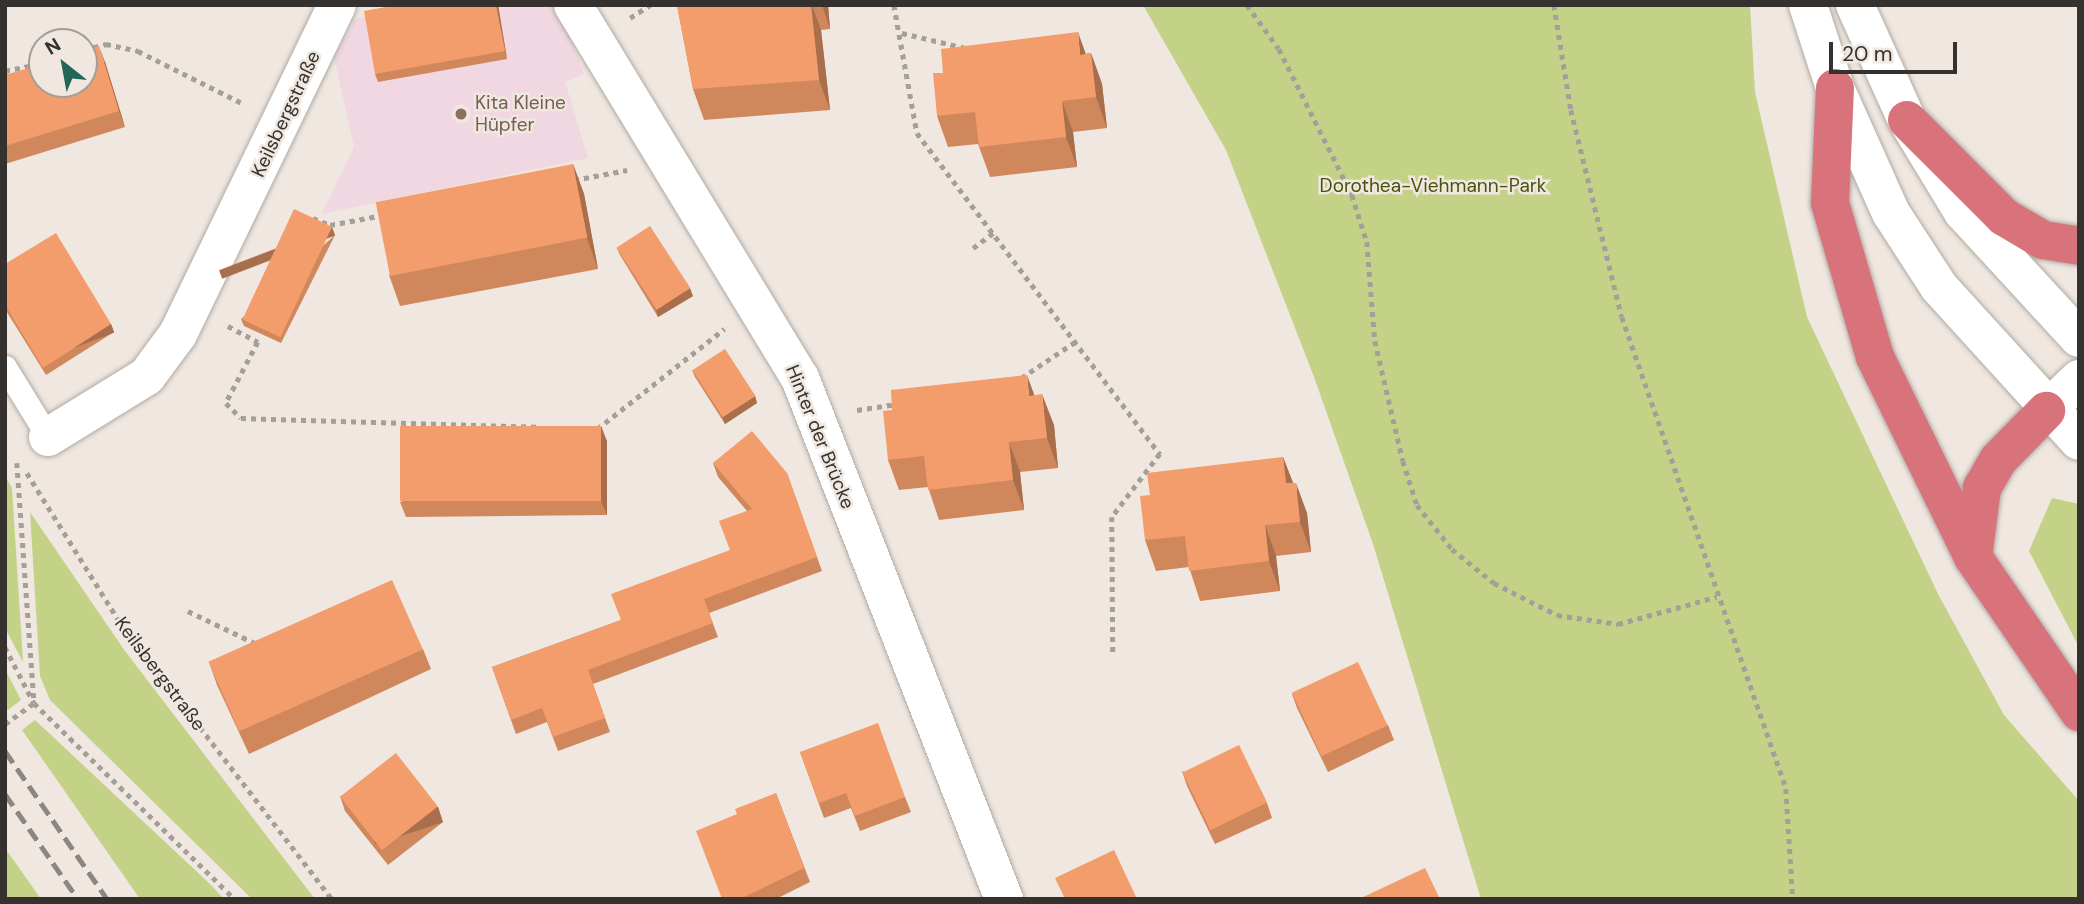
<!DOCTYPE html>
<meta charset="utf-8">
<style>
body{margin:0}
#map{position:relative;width:2084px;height:904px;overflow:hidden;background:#efe7e0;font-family:"DM Sans",sans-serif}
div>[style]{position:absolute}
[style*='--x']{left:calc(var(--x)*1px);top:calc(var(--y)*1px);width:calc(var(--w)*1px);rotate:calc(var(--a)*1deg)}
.education>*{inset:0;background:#f0d7e1}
.green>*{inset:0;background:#c4d287}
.path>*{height:4.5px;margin-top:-2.25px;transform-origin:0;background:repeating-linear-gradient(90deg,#a59f99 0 5px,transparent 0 10px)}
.roads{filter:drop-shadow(0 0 2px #b1aaa3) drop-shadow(0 0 2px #b1aaa3)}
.service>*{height:23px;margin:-11.5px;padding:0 11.5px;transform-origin:11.5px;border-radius:11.5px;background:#fff}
.minor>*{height:38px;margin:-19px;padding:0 19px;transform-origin:19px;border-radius:19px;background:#fff}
.secondary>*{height:38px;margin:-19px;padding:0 19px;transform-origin:19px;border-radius:19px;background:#fff}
.motorway>*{height:38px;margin:-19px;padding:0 19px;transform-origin:19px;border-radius:19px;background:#d8737c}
.rail>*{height:5px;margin-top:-2.5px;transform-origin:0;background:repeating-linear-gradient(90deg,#8b8681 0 14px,transparent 0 21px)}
.wall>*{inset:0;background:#d0875c}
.shaded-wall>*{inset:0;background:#a96e4b;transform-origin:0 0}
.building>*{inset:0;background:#f29d6b;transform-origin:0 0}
.dots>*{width:19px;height:19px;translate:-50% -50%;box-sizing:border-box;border:4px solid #efe7e0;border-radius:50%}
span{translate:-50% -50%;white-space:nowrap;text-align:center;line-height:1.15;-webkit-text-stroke:5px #efe7e0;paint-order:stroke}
.education-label{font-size:19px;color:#785e54}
.left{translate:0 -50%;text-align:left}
.street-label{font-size:19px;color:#34312e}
.park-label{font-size:19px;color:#4a530c}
.frame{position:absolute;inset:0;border:7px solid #34312e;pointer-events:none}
.north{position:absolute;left:28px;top:28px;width:70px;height:70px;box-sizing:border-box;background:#efe7e0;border:2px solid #a49e99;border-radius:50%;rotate:329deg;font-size:19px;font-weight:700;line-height:28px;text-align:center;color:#34312e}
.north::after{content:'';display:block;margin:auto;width:24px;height:32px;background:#236657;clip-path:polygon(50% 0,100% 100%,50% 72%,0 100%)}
.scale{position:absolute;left:1829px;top:42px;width:128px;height:32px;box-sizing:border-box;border:4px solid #34312e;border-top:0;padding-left:9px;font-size:21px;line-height:24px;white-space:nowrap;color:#34312e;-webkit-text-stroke:5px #efe7e0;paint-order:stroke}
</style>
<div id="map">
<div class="education">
<div style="clip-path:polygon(423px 5px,558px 5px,584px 74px,565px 82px,588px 158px,322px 214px,354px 147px,334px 57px,355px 19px)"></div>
</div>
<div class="green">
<div style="clip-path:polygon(1143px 5px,1750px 5px,1755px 92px,1807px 317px,1938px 594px,2004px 715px,2079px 801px,2079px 899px,1481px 899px,1373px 544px,1314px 377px,1226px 150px)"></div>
<div style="clip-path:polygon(5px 476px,12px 488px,23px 662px,5px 628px)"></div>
<div style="clip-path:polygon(2052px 498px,2079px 504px,2079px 647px,2029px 551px)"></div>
<div style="clip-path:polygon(30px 512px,125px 651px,315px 899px,252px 899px,50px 700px,40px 676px)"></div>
<div style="clip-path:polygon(5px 669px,21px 700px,8px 710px,5px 706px)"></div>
<div style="clip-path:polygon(35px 720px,210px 884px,224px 899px,140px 899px,22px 730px)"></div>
<div style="clip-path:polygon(5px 848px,41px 899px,5px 899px)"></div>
</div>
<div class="path">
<div style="--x:894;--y:5;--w:130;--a:79.8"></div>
<div style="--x:917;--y:133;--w:403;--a:52.9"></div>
<div style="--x:1160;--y:454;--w:79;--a:127.3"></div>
<div style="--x:1112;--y:517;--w:137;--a:89.6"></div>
<div style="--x:1247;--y:5;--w:54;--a:54"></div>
<div style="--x:1279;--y:49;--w:163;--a:63.4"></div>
<div style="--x:1352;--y:195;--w:49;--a:72.3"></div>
<div style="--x:1367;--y:242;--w:99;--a:85.4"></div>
<div style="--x:1375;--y:341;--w:123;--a:76.9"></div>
<div style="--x:1403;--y:461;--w:46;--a:72.3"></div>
<div style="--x:1417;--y:505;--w:56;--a:51.5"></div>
<div style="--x:1452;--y:549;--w:54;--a:39"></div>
<div style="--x:1494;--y:583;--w:71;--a:26.9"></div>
<div style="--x:1557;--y:615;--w:62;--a:8.4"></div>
<div style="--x:1618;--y:624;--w:102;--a:-15.4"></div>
<div style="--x:1554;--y:5;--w:106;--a:80.8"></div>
<div style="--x:1571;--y:110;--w:213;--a:76.2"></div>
<div style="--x:1622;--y:317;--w:500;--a:70.8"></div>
<div style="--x:1786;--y:789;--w:110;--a:86.4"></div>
<div style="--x:630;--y:18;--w:24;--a:-33"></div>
<div style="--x:902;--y:33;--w:66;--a:13.2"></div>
<div style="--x:84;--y:50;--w:23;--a:-15"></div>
<div style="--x:106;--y:44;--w:33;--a:12"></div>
<div style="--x:138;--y:51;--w:119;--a:26.6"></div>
<div style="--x:5;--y:71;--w:38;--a:-12"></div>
<div style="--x:574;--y:180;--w:54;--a:-10.7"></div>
<div style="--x:313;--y:218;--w:18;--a:22"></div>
<div style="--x:330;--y:225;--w:54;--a:-10.7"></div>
<div style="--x:973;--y:248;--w:25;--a:-37"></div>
<div style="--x:228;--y:326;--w:34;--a:28"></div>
<div style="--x:258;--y:342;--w:69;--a:117.7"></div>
<div style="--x:226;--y:403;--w:21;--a:45"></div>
<div style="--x:241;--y:418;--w:298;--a:1.7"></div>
<div style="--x:1021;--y:378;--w:65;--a:-33.7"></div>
<div style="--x:857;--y:410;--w:40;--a:-8.5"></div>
<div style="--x:597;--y:429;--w:162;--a:-38.2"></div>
<div style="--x:17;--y:463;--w:237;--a:85.9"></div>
<div style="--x:27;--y:473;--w:178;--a:58.1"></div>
<div style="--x:121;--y:624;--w:347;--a:52.5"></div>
<div style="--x:188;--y:611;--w:79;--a:25.6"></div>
<div style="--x:5;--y:647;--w:63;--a:62.6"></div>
<div style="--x:34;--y:703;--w:281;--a:44.3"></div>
<div style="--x:5;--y:724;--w:36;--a:-36"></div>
</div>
<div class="roads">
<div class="service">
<div style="--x:5;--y:367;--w:82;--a:58.4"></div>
</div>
<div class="minor">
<div style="--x:573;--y:5;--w:437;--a:58.7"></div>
<div style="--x:800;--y:378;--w:560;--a:68.62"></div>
<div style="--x:48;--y:437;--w:116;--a:-31.6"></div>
<div style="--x:147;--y:376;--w:52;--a:-53.6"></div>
<div style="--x:178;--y:334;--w:365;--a:-64.2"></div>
</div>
<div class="secondary">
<div style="--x:1808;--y:5;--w:87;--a:72"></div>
<div style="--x:1835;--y:88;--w:137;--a:65.9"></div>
<div style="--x:1891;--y:213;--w:88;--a:57"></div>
<div style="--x:1939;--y:287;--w:208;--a:47.7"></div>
<div style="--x:1855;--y:5;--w:126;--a:65.7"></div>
<div style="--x:1907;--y:120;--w:108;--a:58.7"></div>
<div style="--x:1963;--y:212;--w:171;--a:47.4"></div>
<div style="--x:2046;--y:411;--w:46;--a:-44.1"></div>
</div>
<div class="motorway">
<div style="--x:1835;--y:88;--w:115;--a:92.5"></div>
<div style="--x:1830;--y:203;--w:160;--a:73.7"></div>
<div style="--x:1875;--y:357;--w:223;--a:63.9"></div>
<div style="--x:1973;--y:557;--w:188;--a:55.6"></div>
<div style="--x:1907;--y:120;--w:137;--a:45"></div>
<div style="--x:2004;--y:217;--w:45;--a:30.5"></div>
<div style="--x:2043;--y:240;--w:36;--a:9"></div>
<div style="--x:1973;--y:557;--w:70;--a:-82.6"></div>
<div style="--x:1982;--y:488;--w:32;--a:-60"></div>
<div style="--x:1998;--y:460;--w:69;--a:-45.6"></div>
</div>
</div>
<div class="rail">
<div style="--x:5;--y:751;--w:180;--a:55.4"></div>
<div style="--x:5;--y:794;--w:128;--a:55.2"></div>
</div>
<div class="wall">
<div style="clip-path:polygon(498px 5px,507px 59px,378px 82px,375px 74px)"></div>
<div style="clip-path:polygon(677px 5px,828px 5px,830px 29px,821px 30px,830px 110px,704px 120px,693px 89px)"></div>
<div style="clip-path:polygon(1091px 53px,1102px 84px,1107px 128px,1073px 132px,1077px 167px,990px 177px,978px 144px,948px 147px,937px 116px,1085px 54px)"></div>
<div style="clip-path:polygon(105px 62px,125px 127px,5px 164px,5px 75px)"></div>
<div style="clip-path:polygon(573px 164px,584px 194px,598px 269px,400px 306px,389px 275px)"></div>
<div style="clip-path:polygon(335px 235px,281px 343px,244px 326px,241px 319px)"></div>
<div style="clip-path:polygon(617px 248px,693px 296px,658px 317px,620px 255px)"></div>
<div style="clip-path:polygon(5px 264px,111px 324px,114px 332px,46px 375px,5px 309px)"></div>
<div style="clip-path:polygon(692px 370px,755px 396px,757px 403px,725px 424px,695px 377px)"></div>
<div style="clip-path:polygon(1034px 395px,1054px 425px,1058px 468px,1020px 472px,1024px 510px,939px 520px,928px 487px,899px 490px,888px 460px)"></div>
<div style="clip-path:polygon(607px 441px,607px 515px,406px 517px,400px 502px)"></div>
<div style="clip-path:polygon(1283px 457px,1293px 483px,1307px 513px,1311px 552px,1276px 556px,1280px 591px,1200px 601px,1189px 567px,1156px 571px,1145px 540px,1150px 495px)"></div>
<div style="clip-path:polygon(713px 463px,787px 473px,822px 571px,709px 613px,718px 637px,593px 684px,610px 732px,558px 751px,547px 722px,516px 734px,492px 667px,621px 620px,730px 550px,747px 511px,718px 477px)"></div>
<div style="clip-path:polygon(423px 649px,431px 669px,249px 754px,217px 685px,210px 665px)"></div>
<div style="clip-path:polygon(1292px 694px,1388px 725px,1394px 740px,1328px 772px,1297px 708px)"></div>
<div style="clip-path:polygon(800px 752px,905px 797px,911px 812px,860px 831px,851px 808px,824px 818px)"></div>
<div style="clip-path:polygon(1182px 771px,1267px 803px,1272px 818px,1215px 844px,1187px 786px)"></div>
<div style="clip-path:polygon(776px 793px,810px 882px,776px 899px,722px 899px,737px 815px)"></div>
<div style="clip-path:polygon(340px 796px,438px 807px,443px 822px,388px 865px,345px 811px)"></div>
</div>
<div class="shaded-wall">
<div style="clip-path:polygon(496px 5px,498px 5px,507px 59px,505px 51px)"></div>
<div style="clip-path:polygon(811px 5px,812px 5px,821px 30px,830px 110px,819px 80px)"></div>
<div style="clip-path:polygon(822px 5px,828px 5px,830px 29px)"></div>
<div style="clip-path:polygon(1078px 32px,1089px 63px,1080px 55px)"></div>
<div style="clip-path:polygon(99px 46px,105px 62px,125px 127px,119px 111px)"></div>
<div style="clip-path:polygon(1091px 53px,1102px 84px,1107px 128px,1096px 97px)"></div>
<div style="clip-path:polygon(1062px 101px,1073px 132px,1077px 167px,1066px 137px)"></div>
<div style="clip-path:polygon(573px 164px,584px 194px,598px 269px,587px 238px)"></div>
<div style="left:332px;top:227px;width:9px;height:121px;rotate:69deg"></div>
<div style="clip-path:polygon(690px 288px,693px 296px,658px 317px,656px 310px)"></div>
<div style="left:111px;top:324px;width:9px;height:81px;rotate:69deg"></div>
<div style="clip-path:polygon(1027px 375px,1038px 405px,1029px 396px)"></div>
<div style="clip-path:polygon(1042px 394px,1054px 425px,1058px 468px,1047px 438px)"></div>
<div style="clip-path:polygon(755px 396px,757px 403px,725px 424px,722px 416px)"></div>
<div style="clip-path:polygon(601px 426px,607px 441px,607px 515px,601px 501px)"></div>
<div style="clip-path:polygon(1009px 442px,1020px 472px,1024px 510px,1013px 480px)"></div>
<div style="clip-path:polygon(1283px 457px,1295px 488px,1286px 483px)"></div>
<div style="clip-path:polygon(1296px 483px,1307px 513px,1311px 552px,1300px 522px)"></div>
<div style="clip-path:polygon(1265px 525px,1276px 556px,1280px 591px,1269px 561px)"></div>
<div style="left:438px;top:807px;width:16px;height:71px;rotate:72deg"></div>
</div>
<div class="building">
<div style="clip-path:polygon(397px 5px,496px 5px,505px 51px,375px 74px,364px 11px)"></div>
<div style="clip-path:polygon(677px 5px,811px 5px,819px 80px,693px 89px)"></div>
<div style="clip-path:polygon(1078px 32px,1080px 55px,1091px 53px,1096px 97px,1062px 101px,1066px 137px,979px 147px,975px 112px,937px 116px,933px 73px,943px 73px,941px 49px)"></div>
<div style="clip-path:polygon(99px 46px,119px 111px,5px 146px,5px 75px,42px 64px,42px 84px,84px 84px,84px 51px)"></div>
<div style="left:573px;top:164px;width:75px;height:201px;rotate:79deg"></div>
<div style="left:294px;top:209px;width:42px;height:122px;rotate:25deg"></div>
<div style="left:650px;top:226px;width:74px;height:40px;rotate:57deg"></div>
<div style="clip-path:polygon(56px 233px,111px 324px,43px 368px,5px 305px,5px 264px)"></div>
<div style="left:725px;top:349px;width:56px;height:39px;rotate:57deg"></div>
<div style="clip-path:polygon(1027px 375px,1029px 396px,1042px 394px,1047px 438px,1009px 442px,1013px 480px,928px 490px,924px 456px,888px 460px,883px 411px,892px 410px,891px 390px)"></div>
<div style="left:601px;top:426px;width:75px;height:201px;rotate:90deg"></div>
<div style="clip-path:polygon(752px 431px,787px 473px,817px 557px,704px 599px,713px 623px,588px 670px,605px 718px,553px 737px,542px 708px,511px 720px,492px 667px,621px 620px,611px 594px,730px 550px,719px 521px,752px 509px,713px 463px)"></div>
<div style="clip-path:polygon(1283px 457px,1286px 483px,1296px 483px,1300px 522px,1265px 525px,1269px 561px,1189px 571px,1185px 536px,1145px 540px,1140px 496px,1150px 495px,1147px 473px)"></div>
<div style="left:392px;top:580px;width:76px;height:201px;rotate:66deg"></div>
<div style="left:1358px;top:662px;width:70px;height:73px;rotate:65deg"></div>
<div style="clip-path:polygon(878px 723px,905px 797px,855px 816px,846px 793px,819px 803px,800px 752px)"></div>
<div style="left:1239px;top:745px;width:64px;height:63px;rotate:64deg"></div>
<div style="left:396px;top:753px;width:68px;height:71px;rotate:52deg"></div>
<div style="clip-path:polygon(776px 793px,804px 868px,740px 899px,722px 899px,696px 831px,737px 814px,735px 809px)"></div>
<div style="clip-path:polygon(1114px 850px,1137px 899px,1065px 899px,1055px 878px)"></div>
<div style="clip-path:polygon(1425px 868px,1440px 899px,1361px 899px,1361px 898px)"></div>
</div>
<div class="dots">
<div style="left:461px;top:114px;background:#8d6e63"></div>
</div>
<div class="education-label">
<span class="left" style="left:475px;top:114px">Kita Kleine<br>Hüpfer</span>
</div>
<div class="street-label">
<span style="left:286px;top:114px;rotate:-65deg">Keilsbergstraße</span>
<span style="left:820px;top:437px;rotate:68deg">Hinter der Brücke</span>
<span style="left:160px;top:674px;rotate:53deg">Keilsbergstraße</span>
</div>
<div class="park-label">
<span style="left:1433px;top:186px">Dorothea-Viehmann-Park</span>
</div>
<div class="frame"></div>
<div class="north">N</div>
<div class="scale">20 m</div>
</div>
